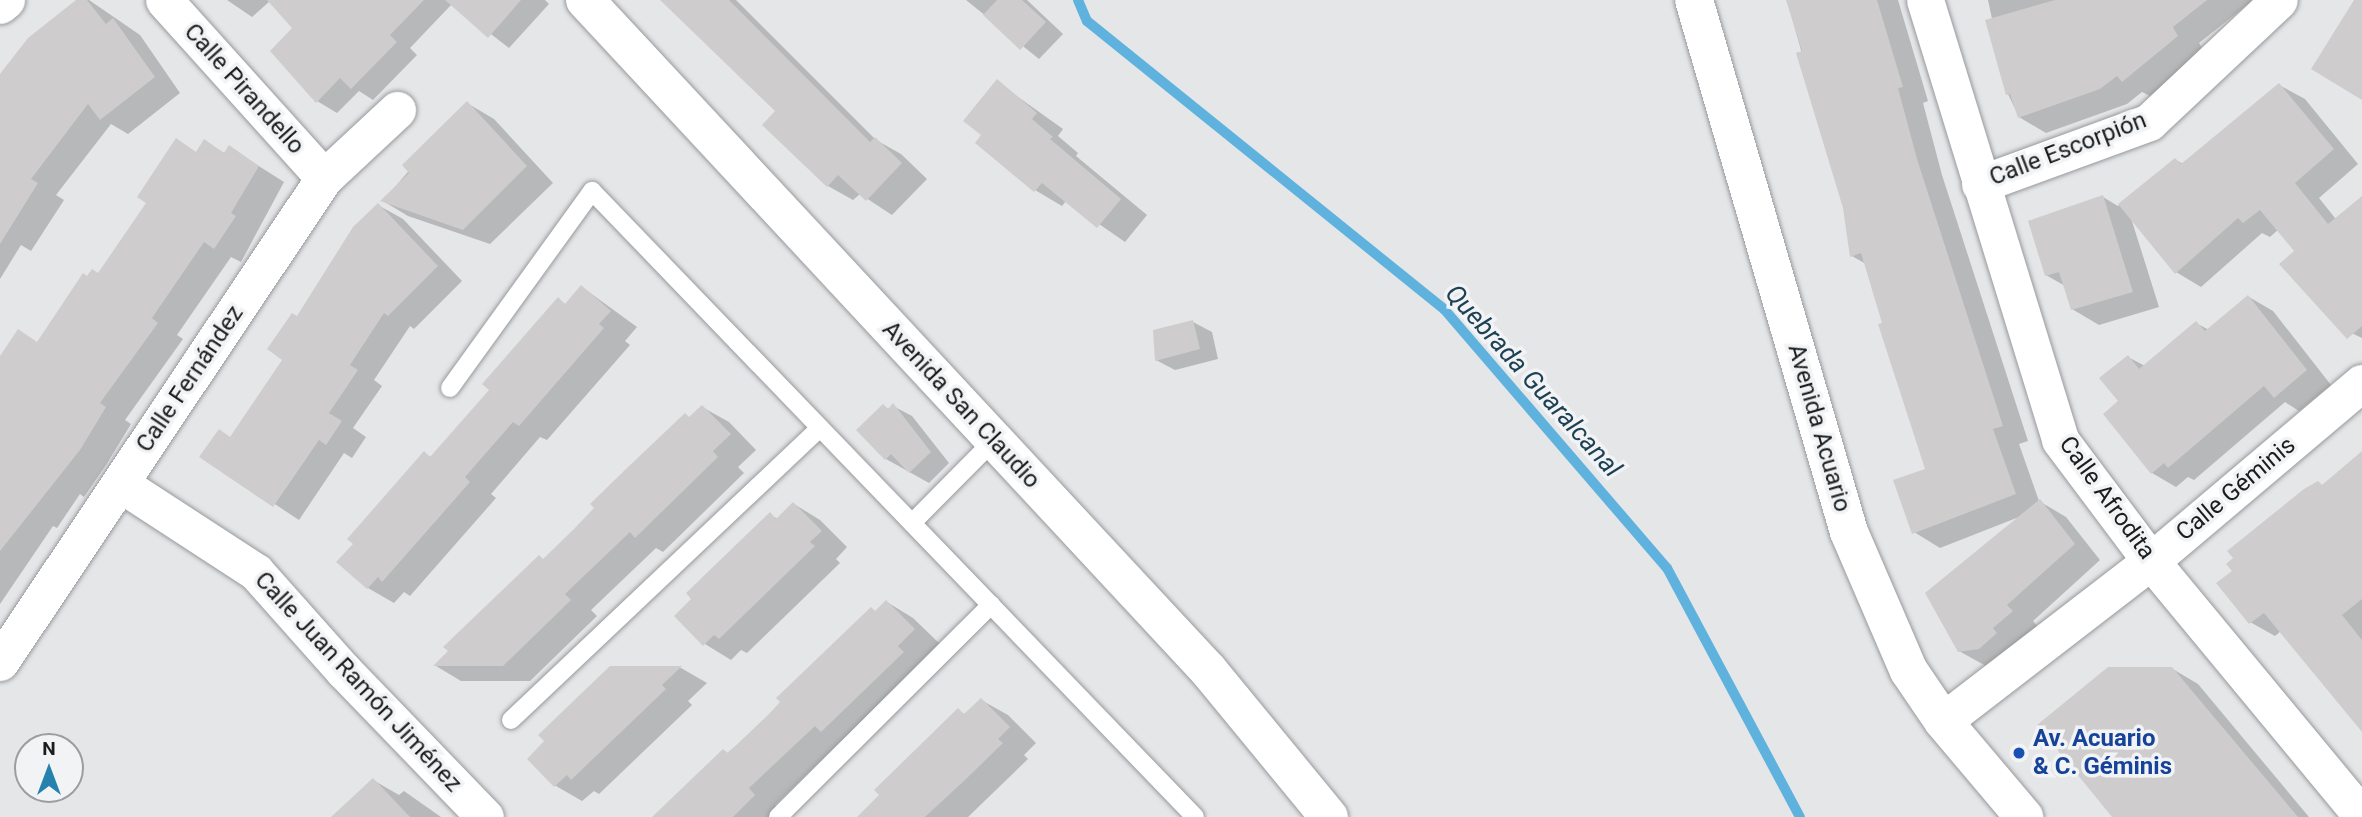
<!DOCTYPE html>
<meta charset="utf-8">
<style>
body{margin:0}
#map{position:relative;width:2362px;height:817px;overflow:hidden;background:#e4e6e8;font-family:Roboto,sans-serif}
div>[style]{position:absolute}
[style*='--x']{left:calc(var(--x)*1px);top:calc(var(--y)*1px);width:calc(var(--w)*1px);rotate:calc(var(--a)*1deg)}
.shadow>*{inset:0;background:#0003}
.stream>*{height:10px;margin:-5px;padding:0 5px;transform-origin:5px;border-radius:5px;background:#5fb2de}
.building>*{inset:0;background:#cfcccd}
.roads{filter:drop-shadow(0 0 2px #98999c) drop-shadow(0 0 2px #98999c)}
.lane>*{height:18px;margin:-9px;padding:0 9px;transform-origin:9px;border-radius:9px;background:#fff}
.street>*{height:37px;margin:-18.5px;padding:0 18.5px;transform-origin:18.5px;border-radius:18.5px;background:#fff}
.secondary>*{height:38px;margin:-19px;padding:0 19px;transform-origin:19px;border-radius:19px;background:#fff}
.dots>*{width:19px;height:19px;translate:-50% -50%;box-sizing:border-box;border:4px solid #f2f3f5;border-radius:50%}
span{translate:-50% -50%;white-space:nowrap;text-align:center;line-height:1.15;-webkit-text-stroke:7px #f2f3f5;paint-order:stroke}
.street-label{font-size:24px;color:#1b1c1d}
.transit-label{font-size:24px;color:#164399;font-weight:700}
.left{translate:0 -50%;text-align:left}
.water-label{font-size:26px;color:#1d4154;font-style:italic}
.north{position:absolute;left:14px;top:733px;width:70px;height:70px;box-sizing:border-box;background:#f2f3f5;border:2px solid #9c9d9f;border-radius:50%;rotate:0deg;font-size:19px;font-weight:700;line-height:28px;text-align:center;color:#1b1c1d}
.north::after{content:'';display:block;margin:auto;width:24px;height:32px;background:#2681ae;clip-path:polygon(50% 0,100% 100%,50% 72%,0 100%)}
</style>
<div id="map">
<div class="shadow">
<div style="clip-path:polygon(79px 0,89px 0,140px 35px,180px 93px,128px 134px,111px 124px,56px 195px,64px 200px,31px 251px,21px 245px,0 279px,0 77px)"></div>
<div style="clip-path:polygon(227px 0,545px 0,549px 4px,509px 48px,452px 4px,410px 48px,417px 55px,373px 100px,359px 91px,337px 113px,317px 101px,294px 28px,270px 1px,252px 17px)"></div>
<div style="clip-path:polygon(663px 0,736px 0,876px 140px,901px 154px,927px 179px,892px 215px,860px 194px,853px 200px,828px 186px,778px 111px)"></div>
<div style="clip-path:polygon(966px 0,1027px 0,1063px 34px,1039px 59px)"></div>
<div style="clip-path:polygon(1787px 0,1898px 0,1928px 101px,1923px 103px,1942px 175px,2028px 441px,2019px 444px,2039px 501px,2066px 517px,2100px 560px,2033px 621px,2038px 627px,1986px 666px,1959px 651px,2019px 517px,1940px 548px,1914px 532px,1928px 470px,1866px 264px,1852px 256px,1845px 208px)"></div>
<div style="clip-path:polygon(1988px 0,2253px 0,2199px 43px,2204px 52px,2150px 96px,2142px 92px,2127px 104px,2046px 133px,2019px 117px,2008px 94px)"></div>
<div style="clip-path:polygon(997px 82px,1063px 129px,1058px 136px,1078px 153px,1076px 156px,1147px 215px,1125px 242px,1066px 201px,1062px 206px,1035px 190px,983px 135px)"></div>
<div style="clip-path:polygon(2279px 85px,2305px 99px,2358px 164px,2319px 198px,2339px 223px,2362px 204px,2362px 338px,2339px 327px,2305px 252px,2279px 229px,2270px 237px,2262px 233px,2201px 287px,2176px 272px,2131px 218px,2159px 307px,2099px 325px,2072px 309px,2065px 286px,2046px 275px,2103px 197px,2118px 206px,2176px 160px,2183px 164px)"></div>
<div style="clip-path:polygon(467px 103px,494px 119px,553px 183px,490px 244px,408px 216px,383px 201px)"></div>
<div style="clip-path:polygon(176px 141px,197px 153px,205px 142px,226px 154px,230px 148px,284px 182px,241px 262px,231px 257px,177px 335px,183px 339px,125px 420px,131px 424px,106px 465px,84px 497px,80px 494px,57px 528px,53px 526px,0 604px,0 359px,38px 343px,88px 278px,99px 276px,149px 203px)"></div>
<div style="clip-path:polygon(378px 205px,403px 219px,462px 281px,414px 329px,410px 326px,374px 380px,382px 386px,353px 428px,366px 437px,352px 458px,344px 453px,299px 520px,202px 456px,232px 438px,285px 359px,298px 318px)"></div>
<div style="clip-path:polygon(582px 287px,637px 327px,625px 341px,630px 345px,547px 440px,540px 437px,491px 494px,496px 498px,410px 596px,404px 592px,394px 603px,368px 588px,424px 453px,432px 458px,491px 390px,558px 300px,567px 305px)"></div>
<div style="clip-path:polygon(2249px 297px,2273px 311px,2331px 385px,2299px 411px,2285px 402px,2194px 480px,2188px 477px,2176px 487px,2152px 473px,2121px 401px,2128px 357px,2145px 366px,2196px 323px,2209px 330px)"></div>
<div style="clip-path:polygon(1193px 322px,1212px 332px,1218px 359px,1175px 370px,1156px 360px)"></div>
<div style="clip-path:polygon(883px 406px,889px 409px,893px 406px,912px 416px,949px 463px,929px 483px,886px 459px,859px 430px)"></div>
<div style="clip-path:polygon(702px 407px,729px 422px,756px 450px,738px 467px,744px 473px,663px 552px,656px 548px,591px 610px,597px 616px,530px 681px,461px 681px,436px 666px)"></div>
<div style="clip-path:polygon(2362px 455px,2362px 729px,2281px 631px,2275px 636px,2250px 622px,2234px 571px,2318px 483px,2323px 486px)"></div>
<div style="clip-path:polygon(794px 504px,820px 520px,847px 547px,836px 559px,840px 563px,747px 653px,741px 650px,731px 660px,705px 644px,770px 515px,778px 519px)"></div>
<div style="clip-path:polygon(887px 602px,913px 618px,941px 645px,849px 746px,841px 741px,775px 805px,781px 811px,775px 817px,654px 817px,770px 716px,871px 609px,877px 612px)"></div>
<div style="clip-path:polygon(610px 668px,681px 668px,707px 683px,688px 701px,692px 705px,599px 794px,594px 791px,582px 801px,556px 786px,529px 759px)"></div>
<div style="clip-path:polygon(2171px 668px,2198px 684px,2309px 817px,2116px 817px)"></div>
<div style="clip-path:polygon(981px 700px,1008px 715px,1036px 743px,1024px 755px,1028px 759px,968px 817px,859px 817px,958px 710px,966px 715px)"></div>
<div style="clip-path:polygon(373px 780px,399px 795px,404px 791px,441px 817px,339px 817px)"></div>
</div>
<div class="stream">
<div style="--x:1078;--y:0;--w:23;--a:67"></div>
<div style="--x:1087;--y:21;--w:459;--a:38.9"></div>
<div style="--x:1444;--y:309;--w:342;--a:49.3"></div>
<div style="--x:1667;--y:568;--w:282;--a:61.9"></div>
</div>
<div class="building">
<div style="clip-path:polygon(76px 0,87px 0,106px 24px,113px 18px,155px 77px,100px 120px,88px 104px,31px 179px,38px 183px,0 244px,0 74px,28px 38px)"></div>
<div style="clip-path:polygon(267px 0,424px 0,390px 35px,397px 42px,351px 89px,340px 78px,316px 103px,270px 51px,292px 28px)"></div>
<div style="clip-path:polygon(445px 0,521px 0,488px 38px)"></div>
<div style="clip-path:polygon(660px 0,729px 0,870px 142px,875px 137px,902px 163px,866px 201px,838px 175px,827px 187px,762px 125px,775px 111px)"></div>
<div style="clip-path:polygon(997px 0,1022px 0,1046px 22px,1020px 50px,983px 15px)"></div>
<div style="clip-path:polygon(1786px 0,1877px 0,1903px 87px,1898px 88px,1917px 159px,2003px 426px,1993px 429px,2016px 494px,1912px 534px,1893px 480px,1925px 469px,1878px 324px,1882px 323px,1861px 253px,1850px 257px,1843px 208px,1796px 53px,1802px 51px)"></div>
<div style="clip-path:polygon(2055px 0,2207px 0,2173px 27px,2178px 36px,2122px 82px,2117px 76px,2100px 89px,2018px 118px,2010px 94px,2006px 95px,1985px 20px)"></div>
<div style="clip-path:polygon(2354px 0,2362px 0,2362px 100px,2311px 69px)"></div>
<div style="clip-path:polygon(997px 79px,1037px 113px,1032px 119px,1053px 137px,1050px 139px,1121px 199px,1097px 228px,1042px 183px,1034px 192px,975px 143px,981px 135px,963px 121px)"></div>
<div style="clip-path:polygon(2279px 83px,2334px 149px,2295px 183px,2328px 224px,2362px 196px,2362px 326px,2347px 339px,2279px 264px,2294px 251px,2260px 210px,2243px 223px,2238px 218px,2175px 274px,2118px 204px,2175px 158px,2181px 164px)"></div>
<div style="clip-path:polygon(467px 101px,527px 166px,463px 230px,380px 201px,409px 173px,402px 165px)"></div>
<div style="clip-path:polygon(176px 138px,196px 152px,204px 139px,224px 153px,229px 145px,259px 166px,231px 213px,236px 216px,214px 249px,204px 242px,152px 318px,158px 323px,100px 403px,106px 407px,80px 450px,0 551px,0 356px,18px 329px,37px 342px,83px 273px,87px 276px,92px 269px,98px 273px,146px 203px,137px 197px)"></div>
<div style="clip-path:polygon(2103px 195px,2133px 292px,2071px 310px,2059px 272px,2045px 276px,2028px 221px)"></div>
<div style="clip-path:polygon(378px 203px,438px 266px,388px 316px,384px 313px,350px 365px,358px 370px,329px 413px,342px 421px,326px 445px,319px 440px,273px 507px,199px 457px,219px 429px,230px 437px,282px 360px,267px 349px,292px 313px,297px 316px,353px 227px)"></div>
<div style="clip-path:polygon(581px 285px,611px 311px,599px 324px,604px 328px,519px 426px,513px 422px,465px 477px,470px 482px,382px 582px,378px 577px,367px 589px,336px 562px,353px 544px,347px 539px,424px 451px,430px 457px,489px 390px,482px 384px,558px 297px,565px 304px)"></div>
<div style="clip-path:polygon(2248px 295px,2307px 370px,2274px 398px,2264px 386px,2168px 468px,2164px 463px,2151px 474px,2103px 414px,2118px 401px,2099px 378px,2128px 355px,2139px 369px,2196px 321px,2205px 331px)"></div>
<div style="clip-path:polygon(1193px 320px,1200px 349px,1155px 361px,1153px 330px)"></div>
<div style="clip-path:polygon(893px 403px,931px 452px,909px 473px,891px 454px,885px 460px,856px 430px,883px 404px,888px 409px)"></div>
<div style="clip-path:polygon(702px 405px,731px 434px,713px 451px,718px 457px,635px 538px,630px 532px,565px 594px,571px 600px,503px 666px,433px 666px,448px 651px,443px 647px,539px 555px,543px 559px,573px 530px,594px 508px,590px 504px,626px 469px,685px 413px,689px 417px)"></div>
<div style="clip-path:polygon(2362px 451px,2362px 599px,2342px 615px,2362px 640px,2362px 732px,2264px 613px,2249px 624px,2216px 583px,2232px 571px,2226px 564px,2233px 558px,2227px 551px,2304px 489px,2318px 481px,2322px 485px)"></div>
<div style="clip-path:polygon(2040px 499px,2075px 544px,2007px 605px,2013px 611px,1993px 628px,1997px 633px,1979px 649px,1958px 652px,1925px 593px)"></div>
<div style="clip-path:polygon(793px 502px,822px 531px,810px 542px,815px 546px,719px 639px,714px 635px,703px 646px,674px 616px,691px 599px,686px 593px,770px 512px,776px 519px)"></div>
<div style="clip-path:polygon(886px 600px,915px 629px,898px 646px,904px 652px,821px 732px,815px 726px,749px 788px,755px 795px,733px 817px,652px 817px,723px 749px,728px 753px,769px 714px,780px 702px,776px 698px,871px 607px,875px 611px)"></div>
<div style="clip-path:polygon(610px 666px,682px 666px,662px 685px,666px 689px,571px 780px,567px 775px,554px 787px,527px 759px,544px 741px,538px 735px)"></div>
<div style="clip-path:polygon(2108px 667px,2172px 667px,2298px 817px,2112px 817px,2037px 725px)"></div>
<div style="clip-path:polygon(981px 698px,1010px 727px,998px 739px,1003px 743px,967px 778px,925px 817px,857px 817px,879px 795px,874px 790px,958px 708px,964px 714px)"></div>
<div style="clip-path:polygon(373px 778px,410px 817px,331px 817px)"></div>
</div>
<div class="roads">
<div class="lane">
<div style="--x:450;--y:388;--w:243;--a:-54.2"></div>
<div style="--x:592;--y:191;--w:869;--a:46.07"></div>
<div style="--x:912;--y:523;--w:117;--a:-45.3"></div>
<div style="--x:511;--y:720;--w:425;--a:-43.4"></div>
<div style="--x:778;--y:817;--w:301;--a:-44.9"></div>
</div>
<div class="street">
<div style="--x:164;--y:0;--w:239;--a:48"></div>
<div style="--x:1925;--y:0;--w:460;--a:72.9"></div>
<div style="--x:2060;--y:440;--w:151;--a:53.1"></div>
<div style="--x:2151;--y:561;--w:331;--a:50.4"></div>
<div style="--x:0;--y:5;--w:8;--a:-40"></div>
<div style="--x:1980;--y:184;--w:180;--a:-20.1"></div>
<div style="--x:2149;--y:122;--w:178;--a:-43.2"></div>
<div style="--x:121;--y:484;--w:161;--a:33.1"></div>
<div style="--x:256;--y:572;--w:132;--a:48.4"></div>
<div style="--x:344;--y:671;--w:203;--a:46"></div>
<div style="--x:0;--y:662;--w:582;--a:-56.2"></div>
<div style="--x:324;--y:178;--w:100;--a:-43"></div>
<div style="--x:1943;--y:721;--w:262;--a:-37.6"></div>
<div style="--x:2151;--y:561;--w:276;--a:-40.2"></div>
</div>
<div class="secondary">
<div style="--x:585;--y:0;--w:916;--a:47.08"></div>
<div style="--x:1209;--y:671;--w:189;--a:50.6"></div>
<div style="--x:1694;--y:0;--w:554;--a:73.76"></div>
<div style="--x:1849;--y:532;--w:151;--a:66.7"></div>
<div style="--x:1909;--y:671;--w:60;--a:55.8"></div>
<div style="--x:1943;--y:721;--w:126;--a:49.8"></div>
</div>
</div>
<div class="dots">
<div style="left:2019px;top:753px;background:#1a4fb4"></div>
</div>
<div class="street-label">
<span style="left:244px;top:89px;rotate:48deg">Calle Pirandello</span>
<span style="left:2068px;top:149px;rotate:-21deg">Calle Escorpión</span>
<span style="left:190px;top:379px;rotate:-56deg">Calle Fernández</span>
<span style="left:961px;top:405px;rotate:47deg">Avenida San Claudio</span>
<span style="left:1819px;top:428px;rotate:74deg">Avenida Acuario</span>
<span style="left:2236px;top:489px;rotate:-40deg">Calle Géminis</span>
<span style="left:2107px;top:498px;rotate:54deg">Calle Afrodita</span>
<span style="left:358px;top:682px;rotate:47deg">Calle Juan Ramón Jiménez</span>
</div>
<div class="transit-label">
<span class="left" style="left:2033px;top:753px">Av. Acuario<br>&amp; C. Géminis</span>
</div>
<div class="water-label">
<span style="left:1533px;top:381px;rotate:48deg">Quebrada Guaralcanal</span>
</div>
<div class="north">N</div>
</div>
